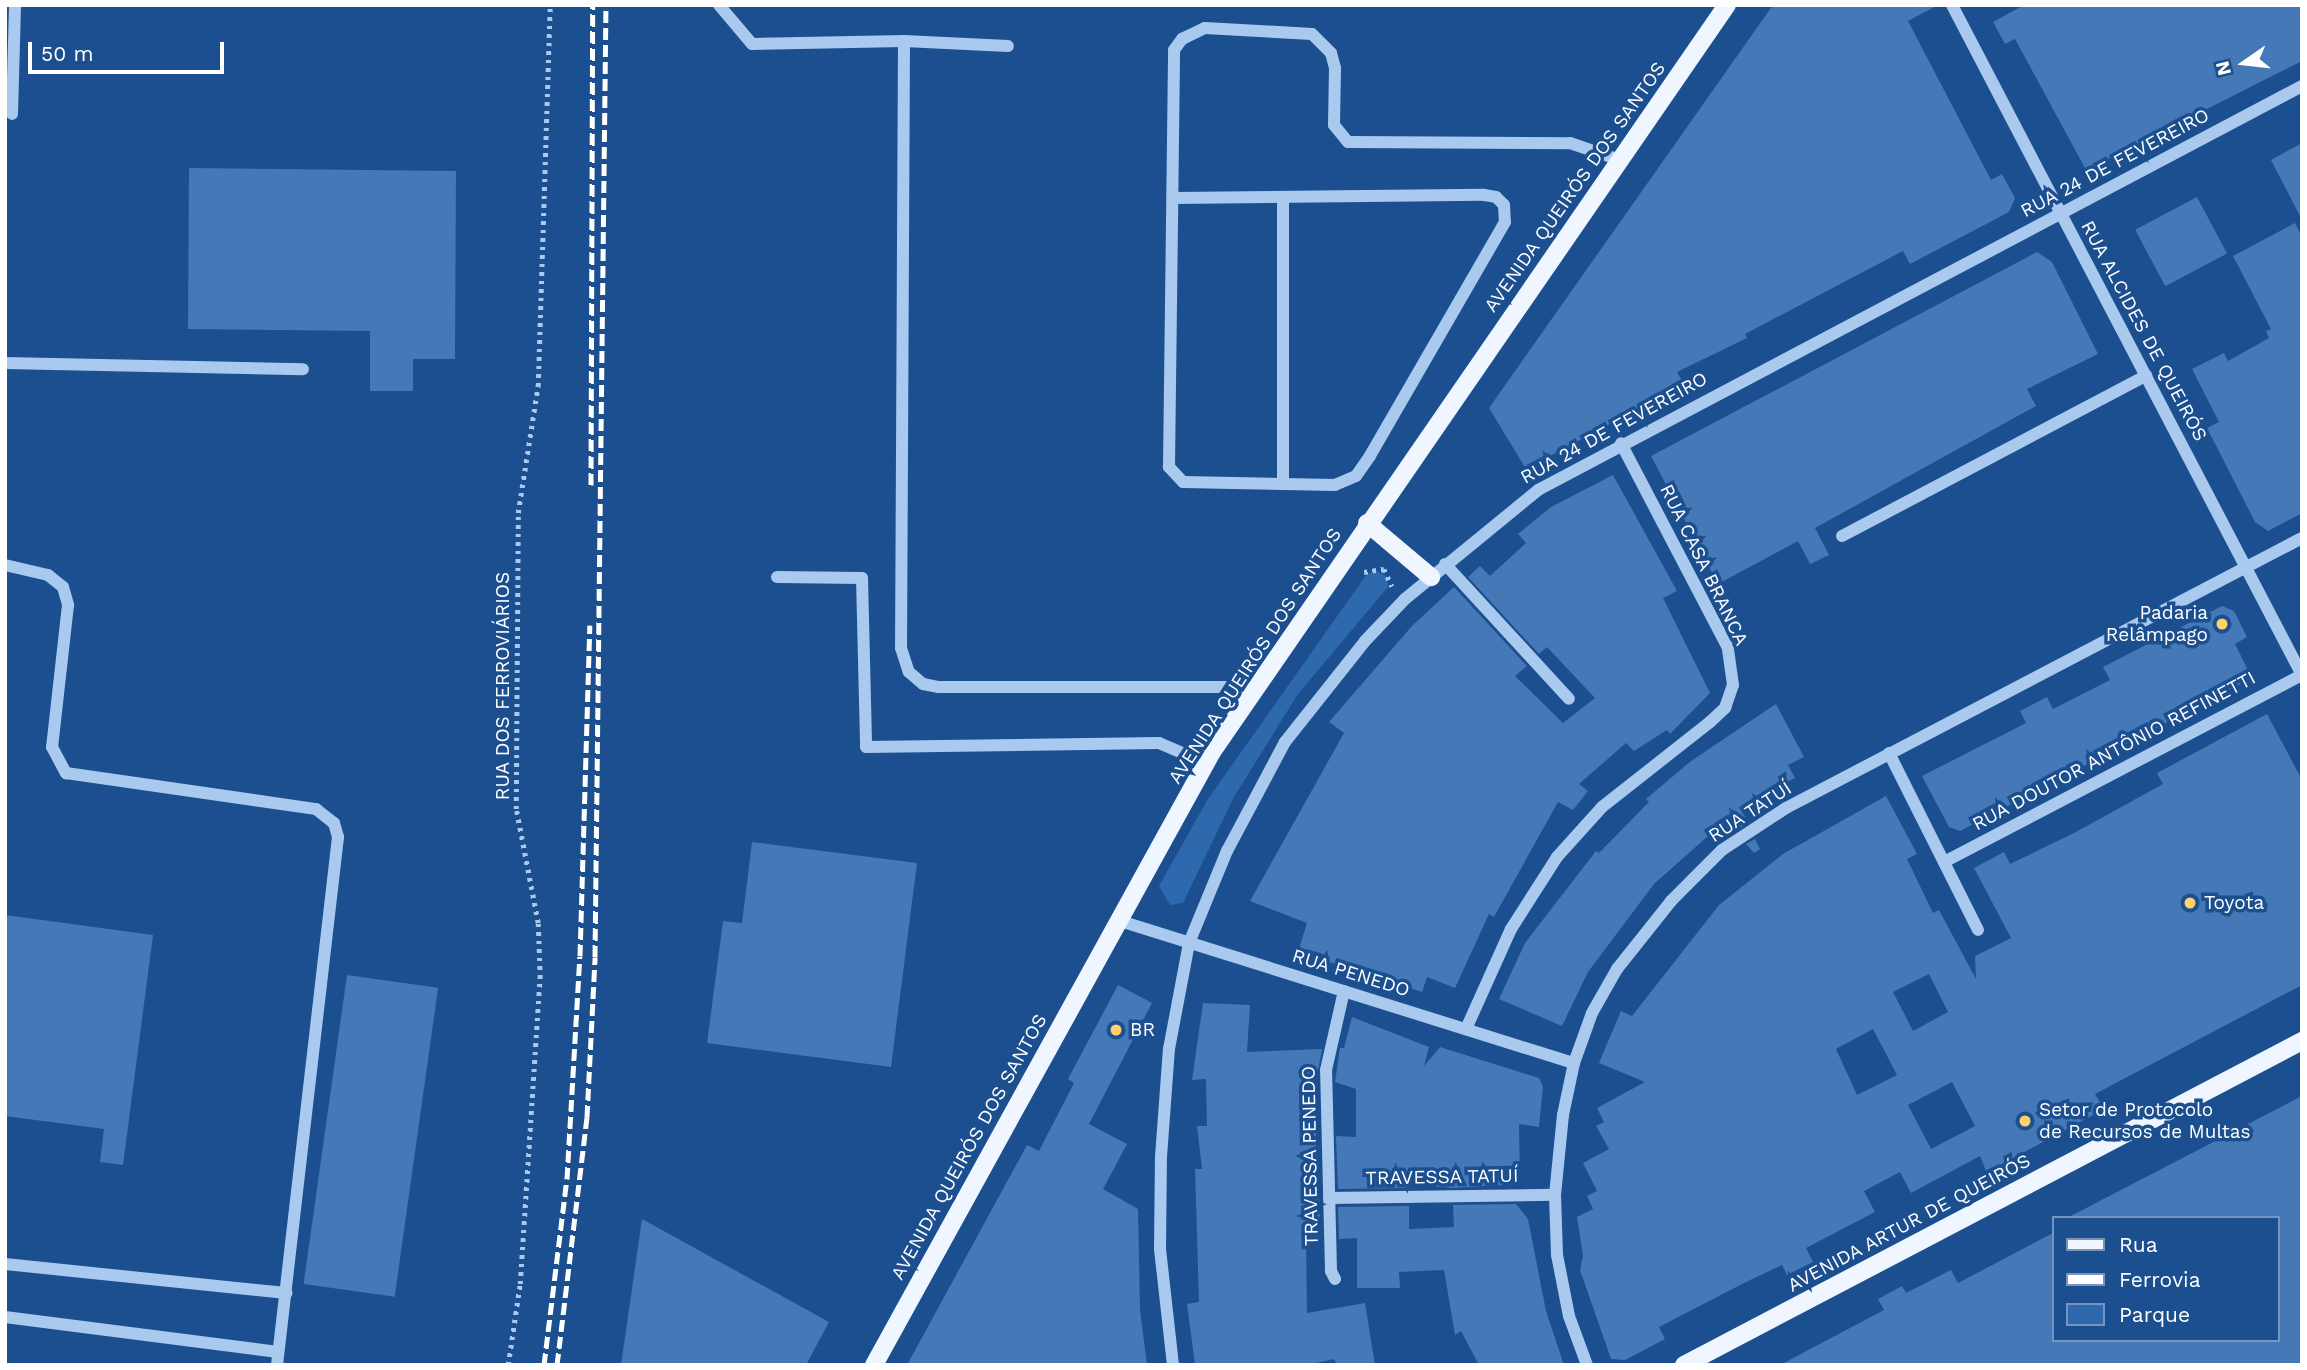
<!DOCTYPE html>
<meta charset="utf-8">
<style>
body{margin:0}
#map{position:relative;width:2307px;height:1370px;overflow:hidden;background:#1b4f8f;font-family:"Work Sans",sans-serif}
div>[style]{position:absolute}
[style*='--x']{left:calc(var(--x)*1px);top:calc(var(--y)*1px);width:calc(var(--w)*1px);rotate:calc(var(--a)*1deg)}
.green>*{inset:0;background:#2e69ad}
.building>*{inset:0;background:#4478b7;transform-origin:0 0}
.path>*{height:4.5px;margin-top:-2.25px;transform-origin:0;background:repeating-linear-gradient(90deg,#a9c9ee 0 3.5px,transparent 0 8.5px)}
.minor>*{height:12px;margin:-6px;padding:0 6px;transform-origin:6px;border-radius:6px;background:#a9c9ee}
.major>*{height:18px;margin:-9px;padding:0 9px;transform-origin:9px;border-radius:9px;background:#f0f6ff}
.rail>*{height:5px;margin-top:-2.5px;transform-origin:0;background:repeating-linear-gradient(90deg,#fff 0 12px,transparent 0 17px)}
.dots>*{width:19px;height:19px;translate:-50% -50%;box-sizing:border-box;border:4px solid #1b4f8f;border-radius:50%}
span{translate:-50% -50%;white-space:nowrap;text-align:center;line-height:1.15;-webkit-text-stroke:7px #1b4f8f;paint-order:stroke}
.street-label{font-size:19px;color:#fff}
.poi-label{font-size:19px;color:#fff}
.right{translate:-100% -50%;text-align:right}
.left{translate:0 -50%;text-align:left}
.frame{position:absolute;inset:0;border:7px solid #fff;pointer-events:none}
.legend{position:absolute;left:2052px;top:1216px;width:228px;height:126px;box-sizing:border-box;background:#1b4f8f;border:2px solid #7695bc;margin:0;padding:9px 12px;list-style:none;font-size:21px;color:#fff}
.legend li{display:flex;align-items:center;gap:14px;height:35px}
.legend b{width:35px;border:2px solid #7695bc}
.north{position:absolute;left:2209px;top:28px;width:70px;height:70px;-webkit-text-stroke:5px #1b4f8f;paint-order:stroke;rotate:256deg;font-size:19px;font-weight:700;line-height:28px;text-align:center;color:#fff}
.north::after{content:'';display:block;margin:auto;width:24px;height:32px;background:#fff;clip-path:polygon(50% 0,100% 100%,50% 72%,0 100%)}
.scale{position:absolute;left:28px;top:42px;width:196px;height:32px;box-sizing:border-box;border:4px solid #fff;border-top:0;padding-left:9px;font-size:21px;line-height:24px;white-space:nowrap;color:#fff;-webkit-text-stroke:5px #1b4f8f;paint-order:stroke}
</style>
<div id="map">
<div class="green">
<div style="clip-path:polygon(1376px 570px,1387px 577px,1388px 587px,1298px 694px,1234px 797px,1183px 903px,1170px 905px,1159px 886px,1208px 799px,1367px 574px)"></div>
</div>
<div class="building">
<div style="clip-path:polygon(1773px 5px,1938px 5px,1908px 21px,1991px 180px,2002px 174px,2015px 198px,2009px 212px,1910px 264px,1903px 251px,1745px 334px,1747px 338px,1677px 372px,1684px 384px,1526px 469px,1489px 408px)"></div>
<div style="clip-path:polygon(2024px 5px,2302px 5px,2302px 61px,2086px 170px,2015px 39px,2005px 44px,1993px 22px)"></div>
<div style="clip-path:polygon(2302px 143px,2302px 220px,2271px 160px)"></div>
<div style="clip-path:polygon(189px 168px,456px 171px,455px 359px,413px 359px,413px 391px,370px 391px,370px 331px,188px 329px)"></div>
<div style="left:2197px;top:197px;width:64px;height:70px;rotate:62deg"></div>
<div style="clip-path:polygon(2295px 223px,2302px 237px,2302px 513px,2268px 531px,2255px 522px,2207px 428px,2219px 422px,2192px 369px,2224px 353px,2228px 361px,2269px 338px,2266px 331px,2271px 329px,2233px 256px)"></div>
<div style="clip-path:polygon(2037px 252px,2052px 262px,2098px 354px,2027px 389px,2036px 406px,1815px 528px,1829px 555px,1810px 564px,1798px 541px,1718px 584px,1651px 456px)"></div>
<div style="clip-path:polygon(1613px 475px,1677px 591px,1663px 598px,1710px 693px,1670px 734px,1667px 730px,1634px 751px,1626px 743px,1579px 784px,1588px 791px,1573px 810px,1558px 802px,1494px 917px,1489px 914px,1455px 988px,1427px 977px,1422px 992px,1298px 952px,1307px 923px,1250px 901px,1344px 733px,1329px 722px,1412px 626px,1454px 587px,1527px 666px,1515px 676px,1563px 723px,1595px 698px,1547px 647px,1539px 654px,1468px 577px,1480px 566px,1490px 576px,1526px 543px,1518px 534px,1551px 507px)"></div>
<div style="clip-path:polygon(2222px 606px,2234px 611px,2247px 637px,2235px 644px,2252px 678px,1960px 831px,1949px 827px,1922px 776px,2026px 723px,2020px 711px,2047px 697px,2053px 709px,2110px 680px,2103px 667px)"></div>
<div style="clip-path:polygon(1776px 704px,1804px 757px,1788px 765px,1795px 778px,1749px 802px,1751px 805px,1742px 811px,1748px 823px,1735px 831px,1726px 820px,1654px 884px,1588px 972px,1562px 1026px,1499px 999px,1525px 943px,1596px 851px,1599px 853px,1649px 802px,1646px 799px,1691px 761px)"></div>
<div style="clip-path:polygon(evenodd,2267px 714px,2302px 780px,2302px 985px,2095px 1094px,2104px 1109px,2004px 1163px,1986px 1171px,1980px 1156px,1911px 1193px,1900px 1172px,1864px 1191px,1875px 1212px,1806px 1248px,1813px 1262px,1787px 1275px,1782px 1265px,1746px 1282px,1659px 1327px,1665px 1339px,1625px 1360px,1611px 1359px,1580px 1270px,1583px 1256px,1577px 1217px,1593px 1209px,1587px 1196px,1597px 1191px,1583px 1163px,1609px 1149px,1596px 1126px,1604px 1122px,1597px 1108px,1645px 1082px,1599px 1063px,1621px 1011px,1632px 1016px,1719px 905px,1783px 854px,1886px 796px,1917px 854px,1907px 859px,1933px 913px,1939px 910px,1976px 979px,1975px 956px,2011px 938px,1974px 868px,2004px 852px,2010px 864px,2074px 833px,2163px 784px,2157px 773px,2267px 714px,1929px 974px,1948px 1012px,1913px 1031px,1893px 992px,1929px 974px,2267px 714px,1873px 1029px,1897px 1075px,1857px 1095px,1836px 1049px,1873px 1029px,2267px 714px,1952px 1082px,1975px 1126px,1931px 1149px,1908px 1105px,1952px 1082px)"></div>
<div style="clip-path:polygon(1755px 839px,1760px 849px,1754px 853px,1746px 844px)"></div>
<div style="clip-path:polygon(752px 842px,917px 863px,891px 1067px,707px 1043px,723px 921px,742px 923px)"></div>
<div style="clip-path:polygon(5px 915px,153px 935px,123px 1165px,100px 1162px,104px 1129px,5px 1116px)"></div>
<div style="left:347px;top:975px;width:92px;height:312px;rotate:8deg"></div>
<div style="clip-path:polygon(1118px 985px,1152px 1003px,1089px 1124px,1127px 1144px,1103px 1189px,1138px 1209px,1140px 1310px,1147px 1365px,907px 1365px,1027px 1145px,1039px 1151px,1074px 1083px,1068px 1079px)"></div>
<div style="clip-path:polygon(1203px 1003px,1250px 1005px,1247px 1052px,1322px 1049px,1317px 1076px,1313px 1075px,1321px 1240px,1306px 1241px,1307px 1313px,1365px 1303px,1375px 1365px,1337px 1365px,1334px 1359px,1307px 1365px,1195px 1365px,1187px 1304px,1199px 1302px,1195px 1169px,1202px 1169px,1197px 1126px,1207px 1126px,1206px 1079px,1192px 1080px)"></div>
<div style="clip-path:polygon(1352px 1017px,1429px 1047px,1424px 1066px,1440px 1047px,1539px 1078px,1543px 1086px,1539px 1127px,1519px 1124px,1520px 1184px,1452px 1188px,1409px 1183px,1409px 1188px,1338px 1189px,1336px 1136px,1356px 1137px,1356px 1089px,1335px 1082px,1340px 1048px,1344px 1048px)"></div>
<div style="clip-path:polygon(2302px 1096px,2302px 1365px,1780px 1365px,1884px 1310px,1878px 1299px,1902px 1286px,1906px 1293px,1951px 1270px,1958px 1283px,2053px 1233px,2053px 1340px,2277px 1340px,2277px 1218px,2067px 1218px)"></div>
<div style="clip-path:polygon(1516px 1204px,1528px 1219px,1546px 1311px,1564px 1365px,1479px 1365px,1461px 1331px,1455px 1335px,1444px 1270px,1399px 1272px,1400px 1288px,1357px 1288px,1357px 1238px,1339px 1239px,1338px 1207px,1409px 1206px,1409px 1229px,1454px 1227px,1453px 1205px)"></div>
<div style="clip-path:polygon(642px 1219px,829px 1322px,806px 1365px,621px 1365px)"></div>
</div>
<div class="path">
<div style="--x:1364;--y:572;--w:20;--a:-9"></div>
<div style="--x:1384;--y:569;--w:19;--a:65"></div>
<div style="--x:508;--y:1365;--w:82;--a:-81.6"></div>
<div style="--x:520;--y:1284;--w:307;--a:-86.3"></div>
<div style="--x:540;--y:978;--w:55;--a:-92.1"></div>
<div style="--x:538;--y:923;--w:116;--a:-100.9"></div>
<div style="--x:516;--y:809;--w:296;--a:-89.6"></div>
<div style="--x:518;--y:513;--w:129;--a:-81.1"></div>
<div style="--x:538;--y:386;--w:381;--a:-88.2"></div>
</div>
<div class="minor">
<div style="--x:719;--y:5;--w:51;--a:49.8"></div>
<div style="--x:752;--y:44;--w:152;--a:-1.1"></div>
<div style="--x:904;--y:41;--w:104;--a:2.8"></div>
<div style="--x:1952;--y:5;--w:756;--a:62.42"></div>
<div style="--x:904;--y:41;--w:607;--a:90.28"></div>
<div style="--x:901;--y:648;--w:25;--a:72"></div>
<div style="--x:909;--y:672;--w:18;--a:41"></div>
<div style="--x:923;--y:684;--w:15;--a:11"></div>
<div style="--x:938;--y:687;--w:317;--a:0"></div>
<div style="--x:12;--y:114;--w:109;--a:-88.4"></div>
<div style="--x:1173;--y:198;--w:311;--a:-0.6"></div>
<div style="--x:1484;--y:195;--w:12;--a:9"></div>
<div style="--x:1496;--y:197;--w:11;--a:45"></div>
<div style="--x:1504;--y:205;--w:17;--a:87"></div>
<div style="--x:1505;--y:222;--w:270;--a:120"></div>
<div style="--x:1370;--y:456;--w:24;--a:125"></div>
<div style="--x:1356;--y:476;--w:23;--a:157"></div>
<div style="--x:1335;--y:485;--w:152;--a:-178.9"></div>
<div style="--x:1183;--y:482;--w:21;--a:-133"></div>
<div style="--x:1169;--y:467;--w:417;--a:-89.3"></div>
<div style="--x:1174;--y:50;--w:14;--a:-54"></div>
<div style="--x:1182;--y:39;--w:25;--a:-26"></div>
<div style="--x:1205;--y:28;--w:107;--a:3.2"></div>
<div style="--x:1312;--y:34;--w:27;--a:45"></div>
<div style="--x:1331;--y:53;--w:16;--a:75"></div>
<div style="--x:1335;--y:68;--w:57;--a:91"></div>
<div style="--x:1334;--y:125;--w:22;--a:51"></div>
<div style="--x:1348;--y:142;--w:222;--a:0.3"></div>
<div style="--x:1570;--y:143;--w:53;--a:18.8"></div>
<div style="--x:5;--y:363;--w:298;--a:1.2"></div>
<div style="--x:1283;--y:484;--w:287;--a:-90"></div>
<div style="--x:1842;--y:536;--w:344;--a:-27.8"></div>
<div style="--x:1445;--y:564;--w:183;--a:47.4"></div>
<div style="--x:5;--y:565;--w:44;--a:13.1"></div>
<div style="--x:48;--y:575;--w:19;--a:39"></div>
<div style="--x:63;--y:587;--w:19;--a:74"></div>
<div style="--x:68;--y:605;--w:143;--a:96.4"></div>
<div style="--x:52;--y:747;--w:30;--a:62"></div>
<div style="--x:66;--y:773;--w:253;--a:8.2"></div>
<div style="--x:316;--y:809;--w:23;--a:38"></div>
<div style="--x:334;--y:823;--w:15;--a:74"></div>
<div style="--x:338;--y:837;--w:532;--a:96.59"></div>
<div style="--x:777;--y:577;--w:85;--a:0.7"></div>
<div style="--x:862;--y:578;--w:169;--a:88.6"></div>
<div style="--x:866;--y:747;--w:293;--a:-0.8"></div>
<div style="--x:1159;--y:743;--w:51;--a:23.1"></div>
<div style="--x:1889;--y:753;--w:198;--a:63.3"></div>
<div style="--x:1944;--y:862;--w:404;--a:-27.6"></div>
<div style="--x:1117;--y:920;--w:479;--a:17.4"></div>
<div style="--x:1466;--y:1029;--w:110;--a:-65.8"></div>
<div style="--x:1511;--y:929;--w:85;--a:-57.4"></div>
<div style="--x:1557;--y:857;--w:67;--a:-48"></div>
<div style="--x:1602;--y:807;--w:137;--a:-38.2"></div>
<div style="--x:1710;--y:722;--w:21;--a:-43"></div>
<div style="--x:1725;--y:708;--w:24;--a:-71"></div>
<div style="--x:1733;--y:685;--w:37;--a:-98"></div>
<div style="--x:1728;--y:648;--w:231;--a:-117.6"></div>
<div style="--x:1329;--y:1198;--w:226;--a:-0.8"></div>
<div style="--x:5;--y:1264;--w:283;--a:5.9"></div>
<div style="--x:1335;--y:1279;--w:9;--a:-117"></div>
<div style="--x:1331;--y:1271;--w:201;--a:-91.4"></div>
<div style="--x:1326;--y:1070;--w:81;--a:-77.2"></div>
<div style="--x:5;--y:1317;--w:275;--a:7.3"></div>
<div style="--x:1173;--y:1365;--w:117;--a:-96.4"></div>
<div style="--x:1160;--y:1249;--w:92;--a:-89.4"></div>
<div style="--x:1161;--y:1157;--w:108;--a:-85.8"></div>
<div style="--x:1169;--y:1049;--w:108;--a:-79.3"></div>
<div style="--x:1189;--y:943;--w:100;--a:-67.6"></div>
<div style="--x:1227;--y:851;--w:123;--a:-62"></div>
<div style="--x:1285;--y:742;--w:129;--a:-51.6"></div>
<div style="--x:1365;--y:641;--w:58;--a:-46.4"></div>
<div style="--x:1405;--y:599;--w:172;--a:-39.3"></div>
<div style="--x:1538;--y:490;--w:864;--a:-27.87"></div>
<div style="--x:1587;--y:1365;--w:52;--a:-110.2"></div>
<div style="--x:1569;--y:1316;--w:62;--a:-101.1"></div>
<div style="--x:1557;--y:1255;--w:60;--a:-91.9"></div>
<div style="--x:1555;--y:1195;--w:80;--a:-84.3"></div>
<div style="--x:1563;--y:1115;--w:53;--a:-78.1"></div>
<div style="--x:1574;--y:1063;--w:53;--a:-70.2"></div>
<div style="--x:1592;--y:1013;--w:51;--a:-60.4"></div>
<div style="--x:1617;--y:969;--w:87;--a:-51.5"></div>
<div style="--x:1671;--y:901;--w:72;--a:-45"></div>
<div style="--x:1722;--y:850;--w:77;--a:-33.3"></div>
<div style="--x:1786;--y:808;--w:582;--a:-27.62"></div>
</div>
<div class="major">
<div style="--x:1367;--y:523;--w:84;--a:40.2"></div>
<div style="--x:874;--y:1365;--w:700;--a:-61.13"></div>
<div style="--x:1212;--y:752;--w:907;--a:-55.42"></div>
<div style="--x:1684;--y:1365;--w:698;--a:-27.67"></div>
</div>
<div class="rail">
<div style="--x:591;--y:485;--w:480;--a:-89.8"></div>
<div style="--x:544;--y:1365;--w:187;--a:-83"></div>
<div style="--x:567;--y:1179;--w:223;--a:-86.7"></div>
<div style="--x:580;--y:956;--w:331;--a:-88.3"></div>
<div style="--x:557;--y:1365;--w:250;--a:-83.1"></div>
<div style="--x:587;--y:1117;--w:160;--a:-87.1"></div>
<div style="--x:595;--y:957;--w:952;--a:-89.34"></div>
</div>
<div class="dots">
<div style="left:2222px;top:624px;background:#ffd166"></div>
<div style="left:2190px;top:903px;background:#ffd166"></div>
<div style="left:1116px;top:1030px;background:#ffd166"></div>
<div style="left:2025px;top:1121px;background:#ffd166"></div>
</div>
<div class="street-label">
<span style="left:2115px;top:163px;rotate:-28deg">RUA 24 DE FEVEREIRO</span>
<span style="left:1575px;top:187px;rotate:-55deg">AVENIDA QUEIRÓS DOS SANTOS</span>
<span style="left:2144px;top:331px;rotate:62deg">RUA ALCIDES DE QUEIRÓS</span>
<span style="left:1614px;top:428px;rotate:-29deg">RUA 24 DE FEVEREIRO</span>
<span style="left:1704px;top:565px;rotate:64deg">RUA CASA BRANCA</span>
<span style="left:1255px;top:656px;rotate:-57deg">AVENIDA QUEIRÓS DOS SANTOS</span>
<span style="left:503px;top:686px;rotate:-90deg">RUA DOS FERROVIÁRIOS</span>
<span style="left:2114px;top:751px;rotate:-28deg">RUA DOUTOR ANTÔNIO REFINETTI</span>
<span style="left:1750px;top:812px;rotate:-33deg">RUA TATUÍ</span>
<span style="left:1351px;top:973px;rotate:17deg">RUA PENEDO</span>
<span style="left:969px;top:1147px;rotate:-61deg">AVENIDA QUEIRÓS DOS SANTOS</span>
<span style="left:1310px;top:1156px;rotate:-91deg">TRAVESSA PENEDO</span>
<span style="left:1442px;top:1177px;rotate:-1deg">TRAVESSA TATUÍ</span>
<span style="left:1909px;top:1223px;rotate:-28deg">AVENIDA ARTUR DE QUEIRÓS</span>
</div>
<div class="poi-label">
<span class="right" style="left:2208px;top:624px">Padaria<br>Relâmpago</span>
<span class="left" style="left:2204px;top:903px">Toyota</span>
<span class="left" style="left:1130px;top:1030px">BR</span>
<span class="left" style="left:2039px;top:1121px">Setor de Protocolo<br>de Recursos de Multas</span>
</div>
<div class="frame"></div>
<ul class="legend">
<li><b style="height:9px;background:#f0f6ff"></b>Rua</li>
<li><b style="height:9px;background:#fff"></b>Ferrovia</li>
<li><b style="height:19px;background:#2e69ad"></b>Parque</li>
</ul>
<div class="north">N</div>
<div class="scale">50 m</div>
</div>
